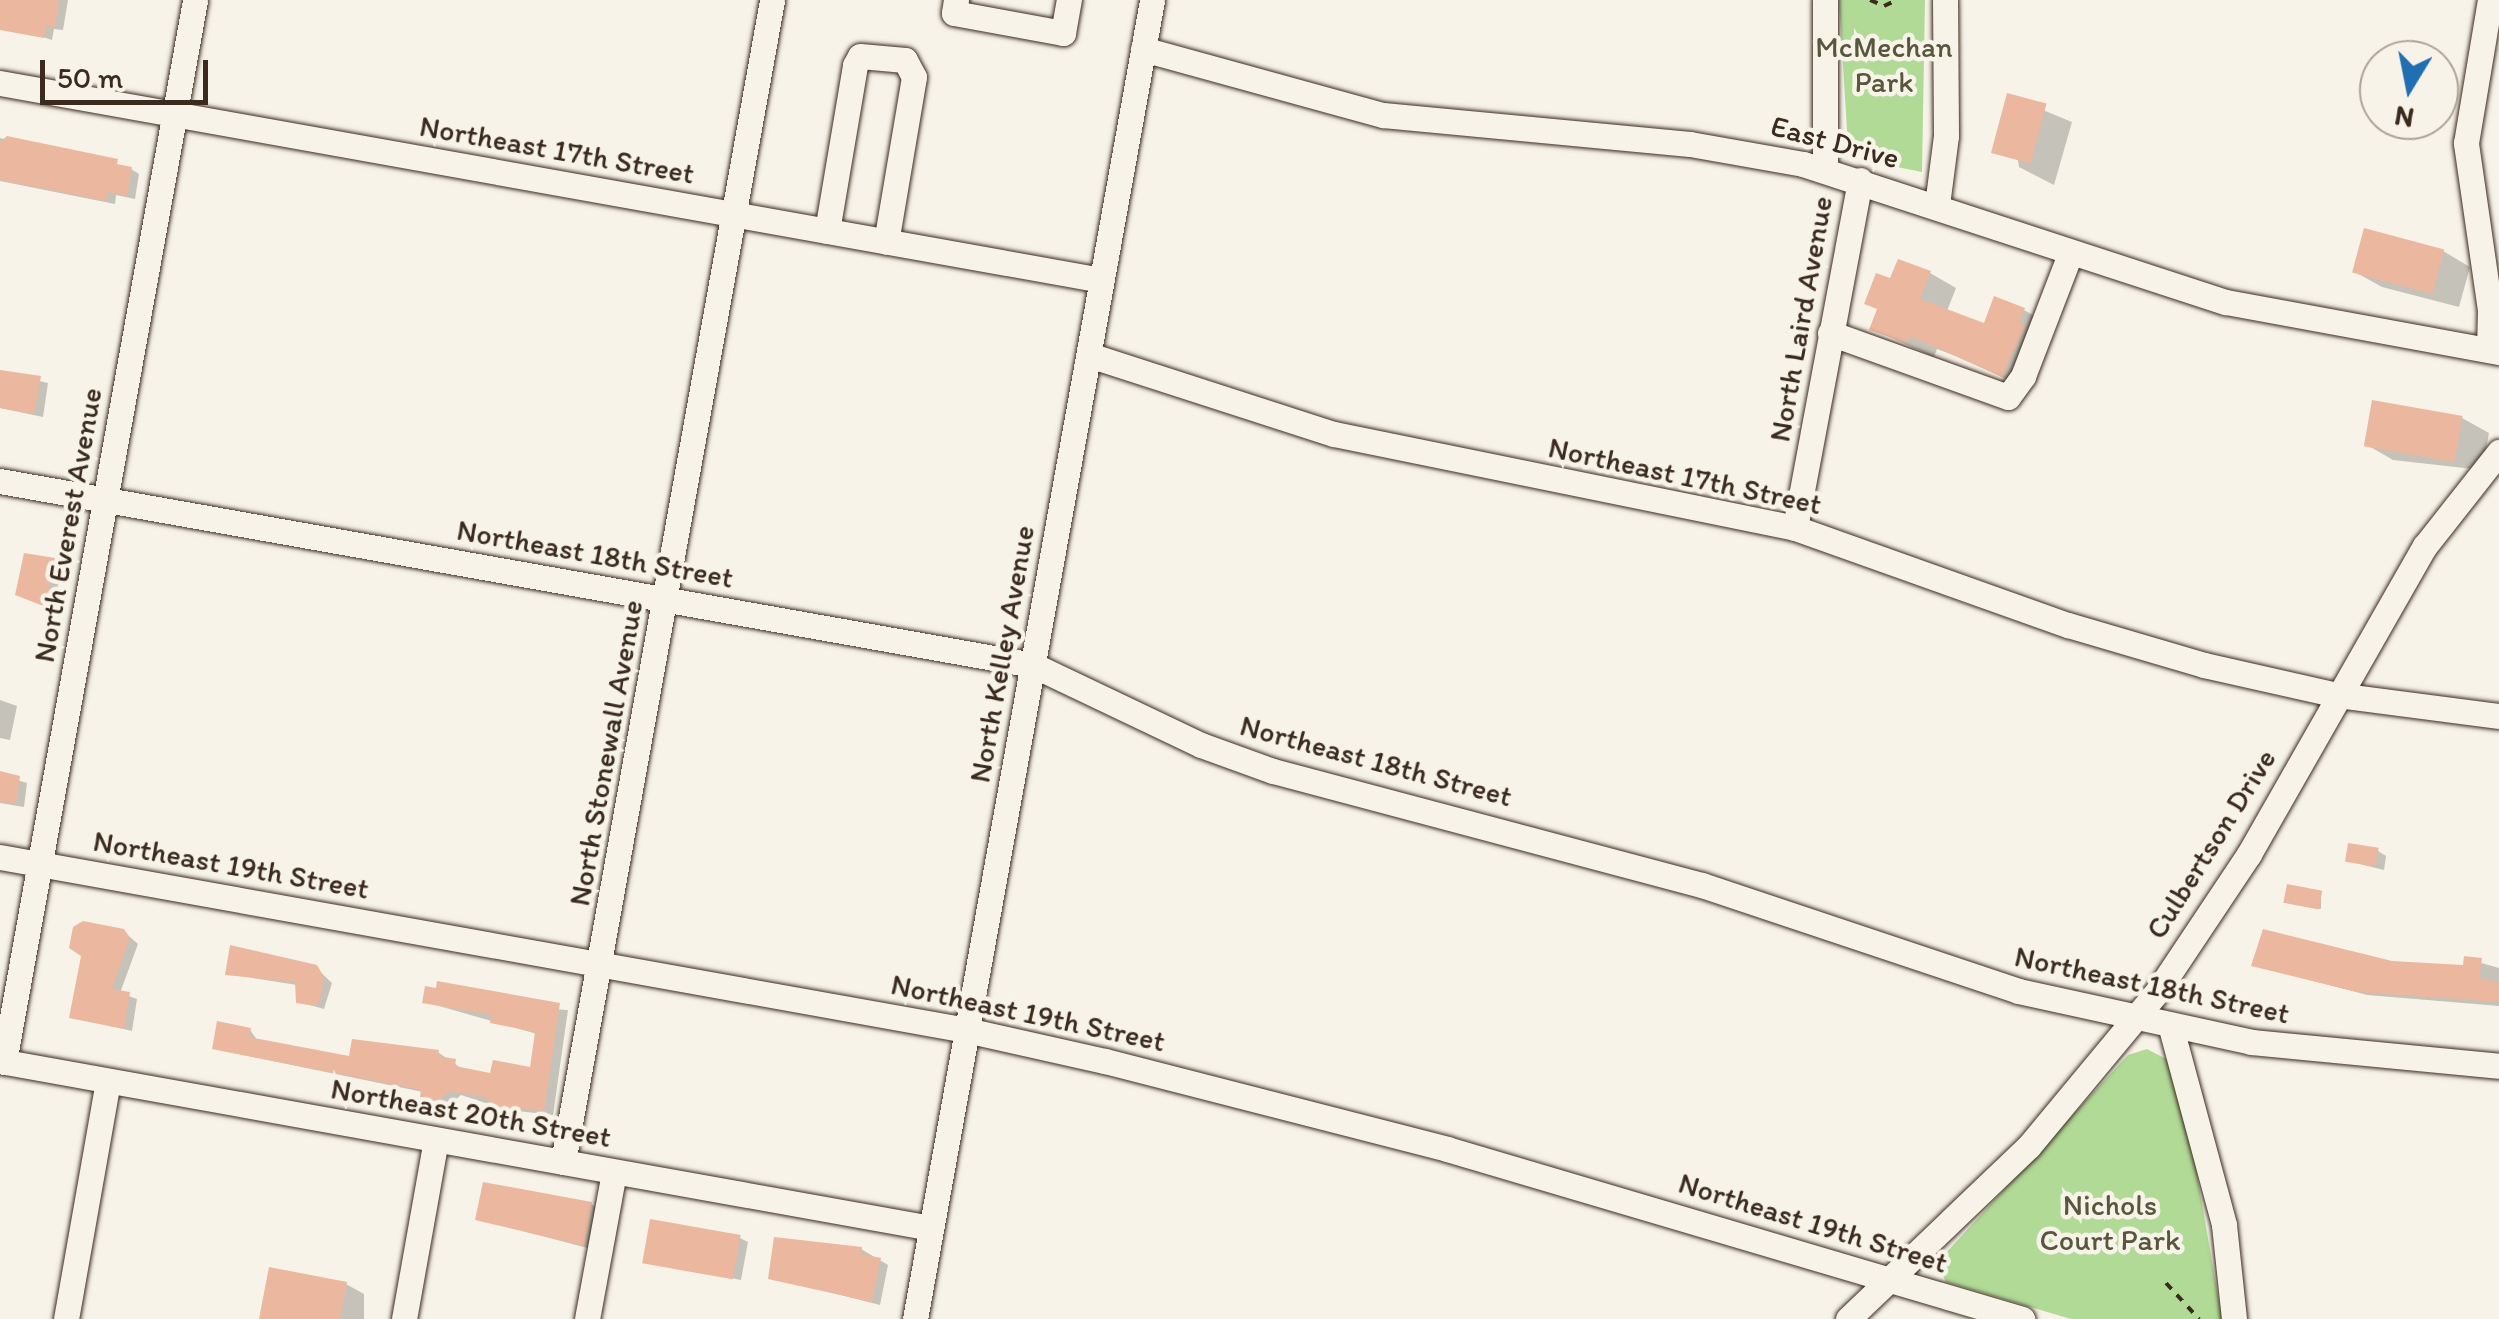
<!DOCTYPE html>
<style>
body{margin:0}
#map{position:relative;width:2499px;height:1319px;overflow:hidden;background:#f7f3e8;font-family:Itim,sans-serif}
div>[style]{position:absolute}
[style*='--x']{left:calc(var(--x)*1px);top:calc(var(--y)*1px);width:calc(var(--w)*1px);rotate:calc(var(--a)*1deg)}
.green>*{inset:0;background:#b1da97}
.shadow>*{inset:0;background:#0003}
.building>*{inset:0;background:#ebb79e;transform-origin:0 0}
.path>*{height:4px;margin-top:-2px;transform-origin:0;background:repeating-linear-gradient(90deg,#3b2a1e 0 8px,transparent 0 16px)}
.roads{filter:drop-shadow(0 0 2px #3b2a1e) drop-shadow(0 0 2px #3b2a1e)}
.minor>*{height:25px;margin:-12.5px;padding:0 12.5px;transform-origin:12.5px;border-radius:12.5px;background:#f7f3e8}
span{translate:-50% -50%;white-space:nowrap;text-align:center;line-height:1.15;-webkit-text-stroke:9px #f7f3e8;paint-order:stroke}
.park-label{font-size:30px;color:#58563c}
.street-label{font-size:30px;color:#3b2a1e}
.north{position:absolute;left:2359px;top:40px;width:100px;height:100px;box-sizing:border-box;background:#f7f3e8;border:2px solid #aca397;border-radius:50%;rotate:190deg;font-size:28px;font-weight:700;line-height:40px;text-align:center;color:#3b2a1e}
.north::after{content:'';display:block;margin:auto;width:35px;height:45px;background:#1f6fb2;clip-path:polygon(50% 0,100% 100%,50% 72%,0 100%)}
.scale{position:absolute;left:40px;top:60px;width:168px;height:45px;box-sizing:border-box;border:5px solid #3b2a1e;border-top:0;padding-left:12px;font-size:30px;line-height:35px;white-space:nowrap;color:#3b2a1e;-webkit-text-stroke:8px #f7f3e8;paint-order:stroke}
</style>
<div id="map">
<div class="green">
<div style="clip-path:polygon(1839px 0,1925px 0,1922px 172px,1877px 163px,1870px 152px,1857px 156px,1848px 146px)"></div>
<div style="clip-path:polygon(2147px 1049px,2166px 1059px,2192px 1146px,2222px 1319px,2071px 1319px,1946px 1282px,1939px 1267px,1944px 1255px,2128px 1055px)"></div>
</div>
<div class="shadow">
<div style="clip-path:polygon(0 0,68px 0,63px 30px,54px 29px,52px 40px,0 23px)"></div>
<div style="clip-path:polygon(2009px 96px,2072px 122px,2054px 185px,2019px 167px)"></div>
<div style="clip-path:polygon(0 138px,131px 169px,139px 174px,135px 199px,116px 195px,115px 204px,0 181px)"></div>
<div style="clip-path:polygon(2443px 251px,2470px 267px,2459px 307px,2382px 287px,2355px 272px)"></div>
<div style="clip-path:polygon(1930px 273px,1956px 288px,1947px 311px,1985px 326px,2024px 310px,2050px 325px,2045px 339px,2050px 342px,2029px 391px,1972px 362px,1937px 349px,1934px 357px,1872px 329px,1892px 281px)"></div>
<div style="clip-path:polygon(0 372px,48px 383px,43px 417px,0 408px)"></div>
<div style="clip-path:polygon(2462px 418px,2489px 433px,2482px 470px,2393px 460px,2367px 445px)"></div>
<div style="clip-path:polygon(54px 560px,62px 565px,54px 609px,27px 598px)"></div>
<div style="clip-path:polygon(0 700px,17px 706px,10px 740px,0 738px)"></div>
<div style="clip-path:polygon(0 775px,27px 783px,24px 807px,0 803px)"></div>
<div style="clip-path:polygon(2378px 851px,2386px 856px,2384px 870px,2347px 861px)"></div>
<div style="clip-path:polygon(2321px 893px,2321px 909px,2288px 903px)"></div>
<div style="clip-path:polygon(123px 931px,138px 944px,120px 993px,137px 999px,132px 1031px,71px 1017px)"></div>
<div style="clip-path:polygon(2467px 959px,2499px 968px,2499px 1006px,2367px 995px,2254px 965px,2465px 967px)"></div>
<div style="clip-path:polygon(316px 968px,332px 983px,324px 1009px,299px 1002px,297px 985px,227px 974px)"></div>
<div style="clip-path:polygon(425px 1002px,568px 1010px,553px 1115px,507px 1110px,461px 1095px,451px 1104px,432px 1101px,423px 1092px,219px 1050px,250px 1030px,258px 1041px,351px 1059px,354px 1042px,439px 1053px,464px 1070px,492px 1076px,532px 1070px,537px 1034px)"></div>
<div style="clip-path:polygon(591px 1204px,602px 1210px,595px 1250px,478px 1219px)"></div>
<div style="clip-path:polygon(740px 1238px,748px 1242px,741px 1280px,644px 1261px)"></div>
<div style="clip-path:polygon(861px 1249px,888px 1265px,880px 1305px,770px 1277px)"></div>
<div style="clip-path:polygon(346px 1284px,364px 1294px,364px 1319px,262px 1319px)"></div>
</div>
<div class="building">
<div style="clip-path:polygon(0 0,59px 0,55px 27px,46px 26px,44px 38px,0 30px)"></div>
<div style="left:2007px;top:93px;width:41px;height:62px;rotate:15deg"></div>
<div style="clip-path:polygon(7px 136px,118px 159px,117px 164px,132px 167px,127px 196px,108px 192px,107px 201px,0 180px,0 142px)"></div>
<div style="left:2364px;top:228px;width:83px;height:46px;rotate:15deg"></div>
<div style="clip-path:polygon(1898px 259px,1931px 271px,1920px 299px,1984px 323px,1994px 296px,2025px 308px,2019px 322px,2025px 325px,2002px 377px,1910px 336px,1907px 343px,1869px 330px,1877px 309px,1864px 304px,1876px 273px,1890px 278px)"></div>
<div style="clip-path:polygon(0 370px,41px 376px,34px 414px,0 408px)"></div>
<div style="left:2372px;top:400px;width:92px;height:47px;rotate:10deg"></div>
<div style="clip-path:polygon(24px 553px,55px 558px,46px 607px,15px 595px)"></div>
<div style="clip-path:polygon(0 771px,20px 776px,16px 804px,0 801px)"></div>
<div style="left:2348px;top:843px;width:31px;height:19px;rotate:9deg"></div>
<div style="left:2287px;top:884px;width:36px;height:19px;rotate:11deg"></div>
<div style="clip-path:polygon(83px 921px,124px 929px,130px 938px,112px 989px,130px 992px,124px 1029px,69px 1018px,81px 956px,69px 948px,73px 927px)"></div>
<div style="clip-path:polygon(2263px 929px,2392px 961px,2463px 965px,2464px 956px,2482px 958px,2479px 978px,2499px 982px,2499px 1002px,2357px 992px,2251px 966px)"></div>
<div style="clip-path:polygon(230px 945px,317px 965px,324px 977px,320px 999px,315px 1006px,296px 1003px,295px 982px,225px 975px)"></div>
<div style="clip-path:polygon(437px 981px,560px 1003px,544px 1111px,495px 1106px,484px 1097px,450px 1091px,440px 1100px,420px 1097px,421px 1090px,212px 1049px,217px 1021px,251px 1028px,249px 1037px,349px 1056px,352px 1039px,439px 1050px,438px 1056px,456px 1059px,455px 1066px,490px 1073px,493px 1060px,530px 1067px,535px 1032px,490px 1023px,492px 1015px,422px 1003px,425px 986px,436px 988px)"></div>
<div style="clip-path:polygon(483px 1182px,592px 1202px,584px 1246px,475px 1220px)"></div>
<div style="left:650px;top:1219px;width:92px;height:45px;rotate:10deg"></div>
<div style="clip-path:polygon(774px 1237px,862px 1247px,861px 1254px,881px 1258px,872px 1302px,768px 1279px)"></div>
<div style="clip-path:polygon(269px 1267px,347px 1282px,340px 1319px,259px 1319px)"></div>
</div>
<div class="path">
<div style="--x:1870;--y:0;--w:15;--a:23"></div>
<div style="--x:1884;--y:6;--w:14;--a:-25"></div>
<div style="--x:2166;--y:1283;--w:49;--a:47.5"></div>
</div>
<div class="roads">
<div class="minor">
<div style="--x:956;--y:0;--w:13;--a:99"></div>
<div style="--x:954;--y:13;--w:111;--a:10.4"></div>
<div style="--x:1063;--y:33;--w:34;--a:-80"></div>
<div style="--x:1825;--y:0;--w:170;--a:90"></div>
<div style="--x:1143;--y:49;--w:249;--a:15.4"></div>
<div style="--x:1383;--y:115;--w:308;--a:5.4"></div>
<div style="--x:1690;--y:144;--w:115;--a:10"></div>
<div style="--x:1803;--y:164;--w:445;--a:18.1"></div>
<div style="--x:2226;--y:302;--w:278;--a:10.4"></div>
<div style="--x:0;--y:83;--w:1119;--a:10.14"></div>
<div style="--x:1937;--y:205;--w:70;--a:-82.6"></div>
<div style="--x:1946;--y:136;--w:136;--a:-90.4"></div>
<div style="--x:827;--y:231;--w:168;--a:-80.4"></div>
<div style="--x:855;--y:65;--w:10;--a:-61"></div>
<div style="--x:860;--y:56;--w:45;--a:5.1"></div>
<div style="--x:905;--y:60;--w:19;--a:62"></div>
<div style="--x:914;--y:77;--w:167;--a:99.6"></div>
<div style="--x:1830;--y:333;--w:189;--a:19.8"></div>
<div style="--x:2008;--y:397;--w:26;--a:-54"></div>
<div style="--x:2023;--y:376;--w:131;--a:-68.9"></div>
<div style="--x:2489;--y:350;--w:40;--a:-88.6"></div>
<div style="--x:2490;--y:310;--w:169;--a:-98.2"></div>
<div style="--x:2466;--y:143;--w:145;--a:-80.5"></div>
<div style="--x:1089;--y:355;--w:257;--a:17.9"></div>
<div style="--x:1334;--y:434;--w:470;--a:11.5"></div>
<div style="--x:1795;--y:528;--w:290;--a:19.6"></div>
<div style="--x:2068;--y:625;--w:142;--a:16.4"></div>
<div style="--x:2204;--y:665;--w:136;--a:12.7"></div>
<div style="--x:2337;--y:695;--w:163;--a:7.4"></div>
<div style="--x:0;--y:481;--w:1049;--a:10.1"></div>
<div style="--x:1033;--y:665;--w:186;--a:25.5"></div>
<div style="--x:1201;--y:745;--w:77;--a:19.9"></div>
<div style="--x:1273;--y:771;--w:444;--a:14.9"></div>
<div style="--x:1702;--y:885;--w:333;--a:18.5"></div>
<div style="--x:2018;--y:991;--w:239;--a:12.3"></div>
<div style="--x:2251;--y:1042;--w:249;--a:5.5"></div>
<div style="--x:1795;--y:528;--w:354;--a:-79.4"></div>
<div style="--x:0;--y:857;--w:981;--a:10.15"></div>
<div style="--x:966;--y:1030;--w:142;--a:12.6"></div>
<div style="--x:1105;--y:1061;--w:353;--a:14.4"></div>
<div style="--x:1447;--y:1149;--w:600;--a:16.47"></div>
<div style="--x:2171;--y:1028;--w:204;--a:74.9"></div>
<div style="--x:2224;--y:1225;--w:95;--a:83.9"></div>
<div style="--x:0;--y:1061;--w:946;--a:10.17"></div>
<div style="--x:4;--y:1062;--w:1079;--a:-79.8"></div>
<div style="--x:563;--y:1162;--w:1181;--a:-79.8"></div>
<div style="--x:66;--y:1319;--w:241;--a:-80"></div>
<div style="--x:404;--y:1319;--w:182;--a:-79.9"></div>
<div style="--x:587;--y:1319;--w:149;--a:-79.6"></div>
<div style="--x:915;--y:1319;--w:1340;--a:-79.81"></div>
<div style="--x:1848;--y:1319;--w:250;--a:-43.7"></div>
<div style="--x:2029;--y:1146;--w:200;--a:-50.3"></div>
<div style="--x:2157;--y:992;--w:166;--a:-56.3"></div>
<div style="--x:2249;--y:854;--w:355;--a:-60.3"></div>
<div style="--x:2425;--y:546;--w:120;--a:-51.8"></div>
</div>
</div>
<div class="park-label">
<span style="left:1884px;top:64px">McMechan<br>Park</span>
<span style="left:2110px;top:1222px">Nichols<br>Court Park</span>
</div>
<div class="street-label">
<span style="left:1835px;top:142px;rotate:15deg">East Drive</span>
<span style="left:557px;top:150px;rotate:10deg">Northeast 17th Street</span>
<span style="left:1801px;top:319px;rotate:-80deg">North Laird Avenue</span>
<span style="left:1685px;top:476px;rotate:12deg">Northeast 17th Street</span>
<span style="left:68px;top:525px;rotate:-80deg">North Everest Avenue</span>
<span style="left:595px;top:554px;rotate:10deg">Northeast 18th Street</span>
<span style="left:1002px;top:654px;rotate:-80deg">North Kelley Avenue</span>
<span style="left:606px;top:753px;rotate:-80deg">North Stonewall Avenue</span>
<span style="left:1376px;top:761px;rotate:15deg">Northeast 18th Street</span>
<span style="left:2211px;top:844px;rotate:-58deg">Culbertson Drive</span>
<span style="left:231px;top:865px;rotate:10deg">Northeast 19th Street</span>
<span style="left:2152px;top:985px;rotate:12deg">Northeast 18th Street</span>
<span style="left:1028px;top:1013px;rotate:12deg">Northeast 19th Street</span>
<span style="left:471px;top:1113px;rotate:10deg">Northeast 20th Street</span>
<span style="left:1813px;top:1223px;rotate:17deg">Northeast 19th Street</span>
</div>
<div class="north">N</div>
<div class="scale">50 m</div>
</div>
